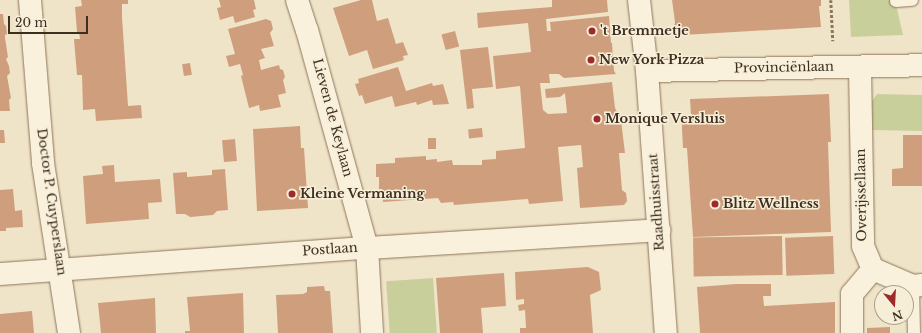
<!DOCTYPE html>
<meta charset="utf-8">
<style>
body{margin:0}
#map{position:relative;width:922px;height:333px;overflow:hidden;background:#f0e4c8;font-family:"Libre Baskerville",serif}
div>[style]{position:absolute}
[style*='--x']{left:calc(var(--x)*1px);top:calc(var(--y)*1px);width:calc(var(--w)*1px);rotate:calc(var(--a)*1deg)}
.green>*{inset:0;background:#c9cf9b;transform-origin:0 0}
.building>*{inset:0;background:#cf9f7d;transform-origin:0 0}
.path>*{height:2.5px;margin-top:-1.25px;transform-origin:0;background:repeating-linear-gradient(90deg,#8d765c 0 3px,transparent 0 5px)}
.roads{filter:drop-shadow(0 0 1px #8d765c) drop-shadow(0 0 1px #8d765c)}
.lane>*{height:12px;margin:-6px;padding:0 6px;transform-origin:6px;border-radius:6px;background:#faf1dc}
.street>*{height:22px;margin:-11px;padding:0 11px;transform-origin:11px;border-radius:11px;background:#faf1dc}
.secondary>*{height:22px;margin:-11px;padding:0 11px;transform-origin:11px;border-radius:11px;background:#faf1dc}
.dots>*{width:11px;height:11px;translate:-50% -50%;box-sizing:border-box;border:2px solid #f7eed8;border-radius:50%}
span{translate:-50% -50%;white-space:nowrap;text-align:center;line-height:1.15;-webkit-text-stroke:3px #f7eed8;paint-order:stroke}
.poi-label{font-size:13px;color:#3d2e20;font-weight:700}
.left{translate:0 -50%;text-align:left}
.street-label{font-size:13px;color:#3d2e20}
.north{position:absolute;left:874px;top:285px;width:40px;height:40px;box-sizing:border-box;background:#f7eed8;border:1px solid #ada18e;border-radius:50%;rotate:162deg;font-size:11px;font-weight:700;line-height:16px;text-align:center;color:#3d2e20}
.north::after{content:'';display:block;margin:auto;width:14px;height:18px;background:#9e2a2b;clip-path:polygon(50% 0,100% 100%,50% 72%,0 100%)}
.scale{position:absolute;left:8px;top:16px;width:80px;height:18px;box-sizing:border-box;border:2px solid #3d2e20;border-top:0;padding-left:5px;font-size:12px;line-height:14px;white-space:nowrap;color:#3d2e20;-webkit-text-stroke:3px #f7eed8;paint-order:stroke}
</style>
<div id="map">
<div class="green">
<div style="clip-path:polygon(849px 0,895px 0,903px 35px,851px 37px)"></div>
<div style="clip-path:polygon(877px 94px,922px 95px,922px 131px,869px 130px,870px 104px)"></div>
<div style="left:433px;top:278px;width:55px;height:47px;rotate:86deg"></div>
</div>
<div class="building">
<div style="clip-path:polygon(81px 0,128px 0,128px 4px,122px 4px,122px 17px,128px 106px,141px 105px,142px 118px,96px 121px,95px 109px,83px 110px,82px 75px,77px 75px,74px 39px,80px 39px,79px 32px,77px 32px,75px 7px,82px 6px)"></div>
<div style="clip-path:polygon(219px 0,254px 0,256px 9px,253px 10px,255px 17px,235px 23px,233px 16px,220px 20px,217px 8px,221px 7px)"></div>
<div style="clip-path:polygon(361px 0,372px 0,377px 21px,388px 18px,396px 44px,403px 42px,408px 55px,403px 56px,404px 60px,373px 69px,367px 50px,349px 56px,333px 8px)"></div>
<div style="clip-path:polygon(552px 0,607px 0,608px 12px,546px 19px,547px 31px,551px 31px,550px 22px,609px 16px,611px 43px,612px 43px,614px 71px,616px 74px,564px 78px,559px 74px,549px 74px,550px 83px,540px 83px,543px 110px,548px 114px,567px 113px,565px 93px,560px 97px,546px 98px,545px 89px,612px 82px,615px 108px,617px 112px,620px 112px,625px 153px,619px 153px,622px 190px,626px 193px,627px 201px,624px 205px,580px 208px,577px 168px,583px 167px,581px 145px,558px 147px,563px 201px,529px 204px,528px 199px,454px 205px,453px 202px,441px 203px,438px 198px,383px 202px,382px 189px,379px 189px,379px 177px,376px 177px,376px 164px,395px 163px,395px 158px,426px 156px,426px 160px,437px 159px,437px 162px,452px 160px,453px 165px,482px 165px,482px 160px,496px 159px,496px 151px,525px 148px,520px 86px,496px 89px,493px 56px,531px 52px,528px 23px,478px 28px,477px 13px,552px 7px)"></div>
<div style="clip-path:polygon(672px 0,821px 0,821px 6px,819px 6px,821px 27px,683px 35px,679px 34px,674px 27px,675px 22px)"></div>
<div style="clip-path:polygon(0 14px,3px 14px,4px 24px,6px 26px,7px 34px,5px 35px,5px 38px,8px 57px,6px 59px,9px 66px,10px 73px,7px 76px,11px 98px,9px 100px,10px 111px,0 111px)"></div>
<div style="clip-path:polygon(266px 19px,271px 21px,273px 29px,270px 33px,274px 46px,261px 49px,265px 58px,259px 60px,261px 70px,279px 65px,280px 69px,283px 70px,285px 77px,283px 80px,286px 93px,278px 95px,281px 107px,260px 111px,259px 105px,249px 108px,241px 76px,243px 75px,240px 64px,229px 67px,226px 56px,235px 54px,228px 29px)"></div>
<div style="left:455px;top:31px;width:16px;height:14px;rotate:75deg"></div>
<div style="clip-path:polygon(488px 47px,493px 87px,472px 89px,474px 108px,467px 109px,460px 50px)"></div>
<div style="left:190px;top:63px;width:12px;height:8px;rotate:81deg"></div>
<div style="clip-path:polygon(398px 67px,406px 91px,432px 83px,433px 86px,443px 84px,449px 104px,433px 105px,432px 100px,417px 105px,416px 102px,395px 107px,392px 96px,365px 104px,362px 95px,359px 96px,355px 84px,359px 83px,358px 79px)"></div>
<div style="clip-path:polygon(829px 94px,831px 142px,828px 142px,831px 232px,693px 237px,687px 148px,683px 148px,682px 129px,682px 115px,691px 115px,690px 99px)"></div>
<div style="clip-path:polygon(300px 126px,301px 148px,304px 148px,308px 208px,257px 211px,253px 129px)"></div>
<div style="left:482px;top:128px;width:9px;height:14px;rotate:84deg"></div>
<div style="clip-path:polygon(0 130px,4px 130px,5px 143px,0 143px)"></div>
<div style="clip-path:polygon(903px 135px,922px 135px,922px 186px,892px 186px,892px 169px,903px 168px)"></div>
<div style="left:428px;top:138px;width:8px;height:11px"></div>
<div style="left:235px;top:139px;width:22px;height:13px;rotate:85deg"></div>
<div style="clip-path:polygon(114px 165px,115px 182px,160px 179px,162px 202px,148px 203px,149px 219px,86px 224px,83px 176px,103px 174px,102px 166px)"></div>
<div style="clip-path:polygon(225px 169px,228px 210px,217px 211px,213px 215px,190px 217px,185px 214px,176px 214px,173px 173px,187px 172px,187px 177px,199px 176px,212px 175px,212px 170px)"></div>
<div style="clip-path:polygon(13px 189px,15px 211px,22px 210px,23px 227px,6px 228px,6px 231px,0 231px,0 190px)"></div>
<div style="left:782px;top:236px;width:39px;height:89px;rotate:89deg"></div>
<div style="left:833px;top:236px;width:38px;height:48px;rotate:88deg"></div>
<div style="clip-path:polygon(588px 267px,599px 272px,601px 290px,590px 295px,593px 333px,520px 333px,520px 328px,526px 328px,525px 310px,519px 311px,518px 305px,524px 304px,524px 299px,516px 300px,515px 272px)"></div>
<div style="clip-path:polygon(504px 273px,506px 306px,481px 308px,483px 333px,440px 333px,436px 278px)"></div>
<div style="clip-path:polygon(736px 284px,771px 284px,771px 296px,763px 296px,764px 306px,835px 302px,835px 333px,700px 333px,697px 287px)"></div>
<div style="clip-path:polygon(324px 286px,325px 291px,330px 291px,333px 333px,278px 333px,276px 295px,303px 294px,307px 292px,307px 287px)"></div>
<div style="clip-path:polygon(243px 293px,244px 333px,185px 333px,185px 331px,190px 331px,187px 297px)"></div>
<div style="clip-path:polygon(155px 298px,156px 333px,101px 333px,98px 303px)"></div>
<div style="clip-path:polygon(32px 311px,34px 333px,0 333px,0 314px)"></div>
<div style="clip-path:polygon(890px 327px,890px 333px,867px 333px,867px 328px)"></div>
</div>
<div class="path">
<div style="--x:831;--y:0;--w:41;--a:87.2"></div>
</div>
<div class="roads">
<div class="lane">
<div style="--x:896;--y:1;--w:16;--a:-4"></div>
<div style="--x:913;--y:286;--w:47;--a:88.8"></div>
</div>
<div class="street">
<div style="--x:30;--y:0;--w:164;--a:85.4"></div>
<div style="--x:43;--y:163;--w:172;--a:81.3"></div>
<div style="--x:297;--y:0;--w:32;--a:72"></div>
<div style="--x:307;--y:30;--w:226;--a:74.6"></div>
<div style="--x:367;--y:248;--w:85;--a:86.6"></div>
<div style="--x:860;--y:67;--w:179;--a:89"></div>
<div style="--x:863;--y:246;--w:25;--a:67"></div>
<div style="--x:873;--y:269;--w:43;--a:23"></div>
<div style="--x:913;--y:286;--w:9;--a:-6"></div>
<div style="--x:0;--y:274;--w:368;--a:-4.1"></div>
<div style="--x:367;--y:248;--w:293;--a:-3.5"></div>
<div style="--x:852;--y:333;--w:39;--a:-90"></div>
<div style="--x:852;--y:294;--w:33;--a:-50"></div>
</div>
<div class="secondary">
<div style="--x:639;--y:0;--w:71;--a:83.6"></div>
<div style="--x:647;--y:71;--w:263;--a:85.9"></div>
<div style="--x:647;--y:71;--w:275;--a:-1.2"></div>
</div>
</div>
<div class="dots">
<div style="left:592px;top:31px;background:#9e2a2b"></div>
<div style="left:591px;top:60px;background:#9e2a2b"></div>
<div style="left:597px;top:119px;background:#9e2a2b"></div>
<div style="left:292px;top:194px;background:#9e2a2b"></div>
<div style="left:715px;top:204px;background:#9e2a2b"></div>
</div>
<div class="poi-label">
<span class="left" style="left:600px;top:31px">'t Bremmetje</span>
<span class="left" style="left:599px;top:60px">New York Pizza</span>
<span class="left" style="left:605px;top:119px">Monique Versluis</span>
<span class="left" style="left:300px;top:194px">Kleine Vermaning</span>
<span class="left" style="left:723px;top:204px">Blitz Wellness</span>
</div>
<div class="street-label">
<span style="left:784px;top:68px;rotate:-1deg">Provinciënlaan</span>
<span style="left:332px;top:118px;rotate:75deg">Lieven de Keylaan</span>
<span style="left:862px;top:195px;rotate:-91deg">Overijssellaan</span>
<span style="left:51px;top:202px;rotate:82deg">Doctor P. Cuyperslaan</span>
<span style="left:657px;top:202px;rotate:-94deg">Raadhuisstraat</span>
<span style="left:330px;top:250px;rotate:-4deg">Postlaan</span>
</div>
<div class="north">N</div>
<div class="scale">20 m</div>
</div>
